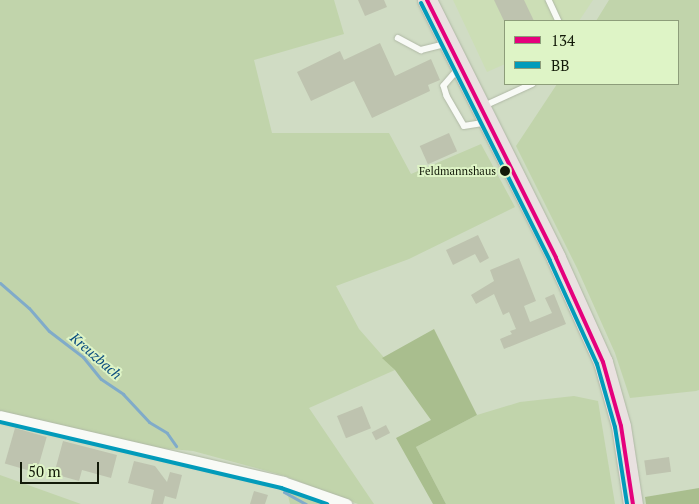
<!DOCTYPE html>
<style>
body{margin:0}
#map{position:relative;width:699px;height:504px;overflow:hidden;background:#d0dcc4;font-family:"PT Serif",serif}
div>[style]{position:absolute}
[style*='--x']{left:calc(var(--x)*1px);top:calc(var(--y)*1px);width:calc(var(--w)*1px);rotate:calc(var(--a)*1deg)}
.built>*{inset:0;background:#ccdeb6}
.green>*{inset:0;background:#c1d4ab}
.forest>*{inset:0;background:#a9be8e}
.stream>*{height:3px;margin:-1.5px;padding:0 1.5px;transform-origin:1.5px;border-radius:1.5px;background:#80abc9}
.building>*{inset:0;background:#bec3af;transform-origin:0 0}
.roads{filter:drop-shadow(0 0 1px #afb8a5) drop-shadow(0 0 1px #afb8a5)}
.lane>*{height:5.5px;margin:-2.75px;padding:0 2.75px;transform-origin:2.75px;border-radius:2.75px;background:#f8faf6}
.street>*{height:11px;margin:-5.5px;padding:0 5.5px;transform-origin:5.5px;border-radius:5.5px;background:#f8faf6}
.primary>*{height:19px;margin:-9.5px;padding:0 9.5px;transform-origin:9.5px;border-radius:9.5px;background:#e9e1e0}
.bus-1>*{height:4px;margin:-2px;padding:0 2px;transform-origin:2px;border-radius:2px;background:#e5007d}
.bus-2>*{height:4px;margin:-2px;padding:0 2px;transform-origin:2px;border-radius:2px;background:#029bba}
.dots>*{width:14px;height:14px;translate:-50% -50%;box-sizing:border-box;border:2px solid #def4c6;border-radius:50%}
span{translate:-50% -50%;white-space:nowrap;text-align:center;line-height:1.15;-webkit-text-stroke:4px #def4c6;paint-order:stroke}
.bus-label{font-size:11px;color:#131a09}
.right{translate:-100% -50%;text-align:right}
.water-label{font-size:14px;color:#084b7e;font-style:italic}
.legend{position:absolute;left:504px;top:20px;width:175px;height:65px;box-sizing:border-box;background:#def4c6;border:1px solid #8d9d7a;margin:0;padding:6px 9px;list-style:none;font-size:15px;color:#131a09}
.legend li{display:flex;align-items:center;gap:10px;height:25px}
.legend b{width:25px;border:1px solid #8d9d7a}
.scale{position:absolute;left:20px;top:462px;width:79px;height:22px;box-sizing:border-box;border:2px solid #131a09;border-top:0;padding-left:6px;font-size:15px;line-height:18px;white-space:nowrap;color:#131a09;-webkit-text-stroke:4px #def4c6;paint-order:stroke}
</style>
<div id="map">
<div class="built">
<div style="clip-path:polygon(453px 0,593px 0,579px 21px,505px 21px,505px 64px,487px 72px)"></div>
</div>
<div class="green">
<div style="clip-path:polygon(0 0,334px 0,344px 34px,254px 60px,272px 133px,389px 133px,411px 174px,481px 144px,515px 207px,409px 259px,336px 286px,359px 329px,395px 370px,309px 408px,374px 504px,358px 504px,285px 476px,193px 451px,160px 448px,0 411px)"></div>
<div style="clip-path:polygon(609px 0,699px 0,699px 390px,696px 391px,630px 398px,615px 353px,577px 268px,516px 146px,557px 84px,678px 84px,678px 21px,596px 21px)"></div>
<div style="clip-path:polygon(574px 396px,598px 401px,615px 504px,446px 504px,416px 447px,477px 415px,520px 402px)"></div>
<div style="clip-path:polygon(0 475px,81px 504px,0 504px)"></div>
<div style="clip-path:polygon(286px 487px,329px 504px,290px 504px)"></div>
</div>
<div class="forest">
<div style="clip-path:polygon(434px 329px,477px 415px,416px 447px,446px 504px,433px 504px,396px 438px,431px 420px,395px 370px,382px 358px)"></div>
<div style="clip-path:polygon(699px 488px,699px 504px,646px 504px,645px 497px)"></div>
</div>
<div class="stream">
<div style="--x:0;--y:283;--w:38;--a:41"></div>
<div style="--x:29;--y:308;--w:30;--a:49"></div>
<div style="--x:49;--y:331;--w:43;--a:37.4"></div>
<div style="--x:83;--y:357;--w:28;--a:51"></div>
<div style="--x:101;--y:379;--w:27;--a:34"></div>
<div style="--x:123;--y:394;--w:38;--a:47"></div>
<div style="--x:149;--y:422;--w:21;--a:31"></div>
<div style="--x:167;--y:433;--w:16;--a:55"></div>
<div style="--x:284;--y:492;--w:25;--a:29"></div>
</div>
<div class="building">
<div style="clip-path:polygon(358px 0,384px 0,387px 7px,365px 16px)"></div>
<div style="clip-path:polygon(494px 0,524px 0,534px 21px,504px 21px)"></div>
<div style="clip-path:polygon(380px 43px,395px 76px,431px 59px,440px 80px,428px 85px,430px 91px,372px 118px,354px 81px,311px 101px,297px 72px,340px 51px,344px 60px)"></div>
<div style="left:449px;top:133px;width:20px;height:32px;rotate:66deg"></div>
<div style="clip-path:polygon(478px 235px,489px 258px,480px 263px,475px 254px,453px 265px,446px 250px)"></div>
<div style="clip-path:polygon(519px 258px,536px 301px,524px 306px,530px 322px,552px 313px,545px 298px,554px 294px,566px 324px,504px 349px,500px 339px,512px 334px,510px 331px,516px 329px,509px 312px,503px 315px,494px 294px,476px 304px,471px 295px,494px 281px,490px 270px)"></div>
<div style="left:362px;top:406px;width:24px;height:27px;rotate:68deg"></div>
<div style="left:386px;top:425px;width:9px;height:16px;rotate:63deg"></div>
<div style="left:15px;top:428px;width:33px;height:37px;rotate:16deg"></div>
<div style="clip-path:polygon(63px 441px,117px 455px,111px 478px,82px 470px,79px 481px,54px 474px)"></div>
<div style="left:669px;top:457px;width:15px;height:25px;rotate:82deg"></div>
<div style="clip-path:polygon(134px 461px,155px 466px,167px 482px,170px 472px,182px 475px,176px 499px,165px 496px,163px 504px,151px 504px,154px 490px,128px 483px)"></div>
<div style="clip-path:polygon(254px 491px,268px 495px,265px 504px,250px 504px)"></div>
</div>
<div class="roads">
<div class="lane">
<div style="--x:549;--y:0;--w:23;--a:65"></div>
<div style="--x:398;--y:38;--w:26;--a:28"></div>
<div style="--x:421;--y:50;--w:25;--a:-14"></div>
<div style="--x:458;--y:70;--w:21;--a:131"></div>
<div style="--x:444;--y:86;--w:10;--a:73"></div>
<div style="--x:447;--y:96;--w:34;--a:60"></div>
<div style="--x:464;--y:126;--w:20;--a:-9"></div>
<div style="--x:484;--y:106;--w:53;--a:-24.6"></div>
</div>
<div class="street">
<div style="--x:0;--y:416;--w:291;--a:13.1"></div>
<div style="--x:283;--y:482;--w:67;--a:19.2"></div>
</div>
<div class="primary">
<div style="--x:427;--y:0;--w:288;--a:63.4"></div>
<div style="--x:556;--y:258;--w:114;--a:65.7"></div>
<div style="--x:603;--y:362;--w:66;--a:74.3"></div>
<div style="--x:621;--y:426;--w:79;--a:81.3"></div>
</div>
</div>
<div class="bus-1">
<div style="--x:427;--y:0;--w:288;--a:63.4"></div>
<div style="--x:556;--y:258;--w:114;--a:65.7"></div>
<div style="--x:603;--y:362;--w:66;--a:74.3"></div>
<div style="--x:621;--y:426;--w:79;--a:81.3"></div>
</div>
<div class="bus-2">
<div style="--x:421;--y:3;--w:288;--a:63.4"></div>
<div style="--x:550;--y:261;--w:113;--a:65.5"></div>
<div style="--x:597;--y:364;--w:66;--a:74.1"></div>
<div style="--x:615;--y:427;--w:78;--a:81.1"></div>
<div style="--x:0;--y:422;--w:289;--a:13.2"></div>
<div style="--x:281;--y:488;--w:49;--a:19.2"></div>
</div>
<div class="dots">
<div style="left:505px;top:171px;background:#131a09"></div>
</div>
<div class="bus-label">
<span class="right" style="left:496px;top:171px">Feldmannshaus</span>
</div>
<div class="water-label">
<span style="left:96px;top:356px;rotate:41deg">Kreuzbach</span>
</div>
<ul class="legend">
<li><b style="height:6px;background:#e5007d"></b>134</li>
<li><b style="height:6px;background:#029bba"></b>BB</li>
</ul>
<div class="scale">50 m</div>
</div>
